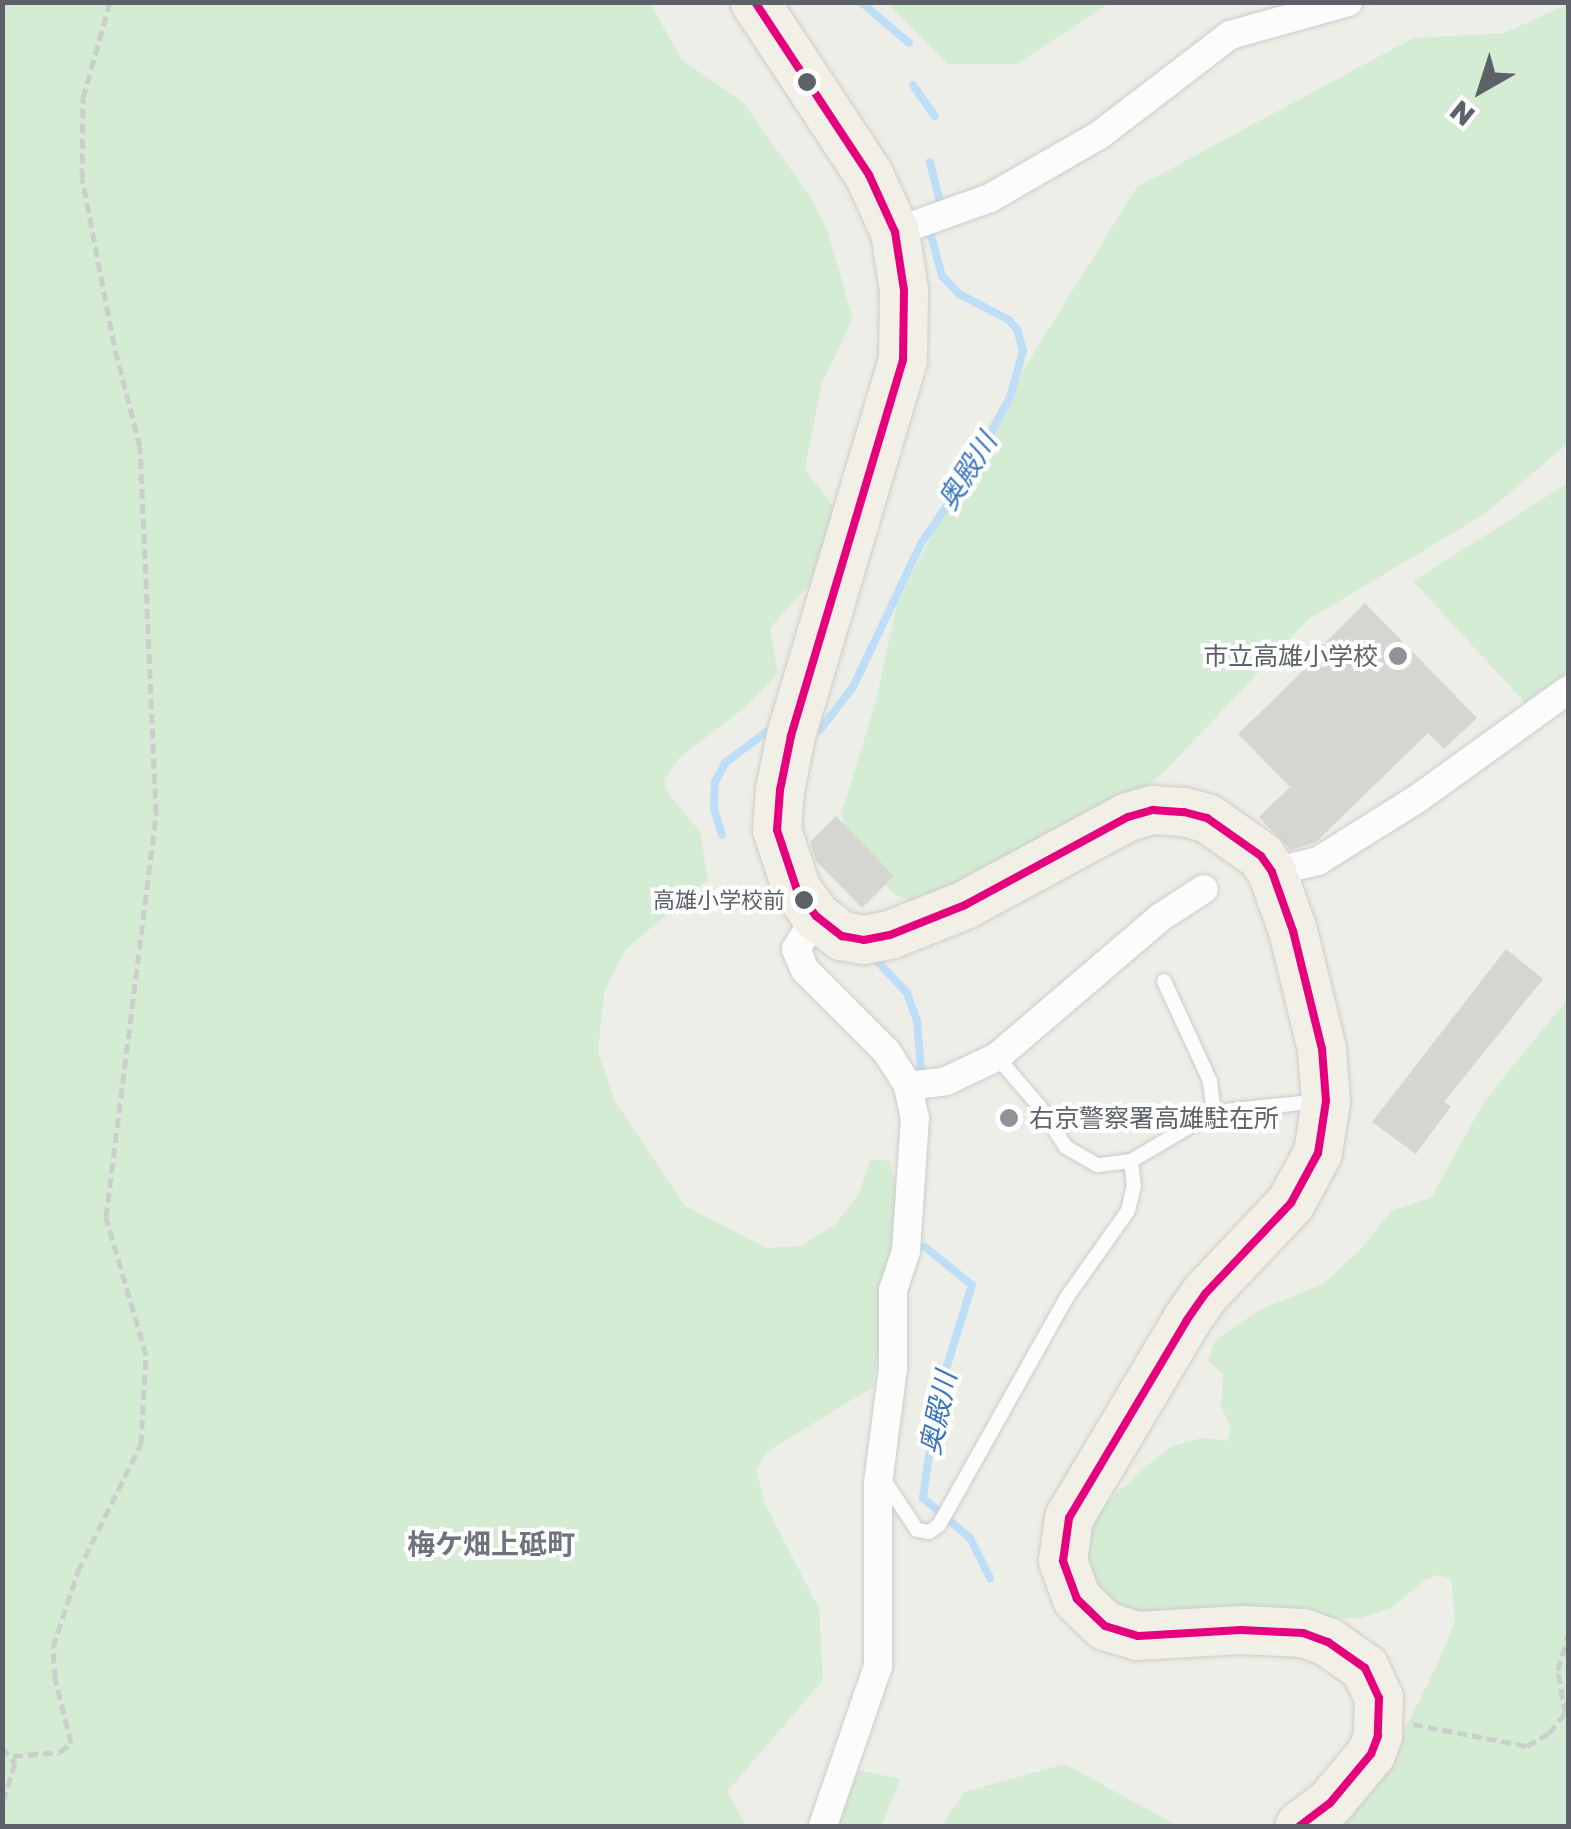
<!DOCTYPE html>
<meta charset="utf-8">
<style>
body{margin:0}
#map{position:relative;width:1571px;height:1829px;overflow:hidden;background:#eeeee9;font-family:"Golos Text","Noto Sans JP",sans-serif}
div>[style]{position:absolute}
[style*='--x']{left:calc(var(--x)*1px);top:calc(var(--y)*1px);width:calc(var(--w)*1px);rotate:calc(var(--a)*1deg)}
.green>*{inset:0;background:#d5ecd4}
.stream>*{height:8px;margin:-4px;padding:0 4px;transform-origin:4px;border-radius:4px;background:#bedef8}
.building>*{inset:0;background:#d5d5d2}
.path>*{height:5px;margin-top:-2.5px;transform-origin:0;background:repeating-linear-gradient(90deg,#c9cfcb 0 10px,transparent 0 15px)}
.roads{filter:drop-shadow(0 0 2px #cbcccb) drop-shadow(0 0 2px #cbcccb)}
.service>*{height:14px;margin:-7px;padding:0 7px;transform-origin:7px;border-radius:7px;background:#fcfcfc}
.minor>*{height:28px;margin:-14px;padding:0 14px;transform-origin:14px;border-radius:14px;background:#fcfcfc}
.trunk>*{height:48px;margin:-24px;padding:0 24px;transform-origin:24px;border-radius:24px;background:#f2f0e6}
.bus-1>*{height:8px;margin:-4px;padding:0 4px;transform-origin:4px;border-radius:4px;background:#e5007d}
.dots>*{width:28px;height:28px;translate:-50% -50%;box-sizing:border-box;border:5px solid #fff;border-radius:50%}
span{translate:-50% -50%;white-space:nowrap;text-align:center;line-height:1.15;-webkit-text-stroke:8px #fff;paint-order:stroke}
.bus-label{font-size:22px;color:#5d6268}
.right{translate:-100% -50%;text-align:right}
.poi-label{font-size:25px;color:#5d6268}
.left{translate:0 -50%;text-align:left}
.water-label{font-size:28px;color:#3975be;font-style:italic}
.neighbourhood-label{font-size:28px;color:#6e747a;font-weight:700}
.frame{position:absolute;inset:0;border:5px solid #5d6268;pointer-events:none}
.north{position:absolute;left:1431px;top:40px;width:100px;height:100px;-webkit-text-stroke:8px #fff;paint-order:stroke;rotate:219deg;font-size:28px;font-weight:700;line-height:40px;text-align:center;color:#5d6268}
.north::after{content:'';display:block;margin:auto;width:35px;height:45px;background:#5d6268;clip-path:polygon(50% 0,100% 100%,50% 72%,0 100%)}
</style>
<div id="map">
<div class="green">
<div style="clip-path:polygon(3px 3px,650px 3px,682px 60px,743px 102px,813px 201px,827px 229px,853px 319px,822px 383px,805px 469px,833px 506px,817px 576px,770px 628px,778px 674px,743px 709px,679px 758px,664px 780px,668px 793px,700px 832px,708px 880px,625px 950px,604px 993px,598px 1052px,615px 1101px,685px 1206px,767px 1248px,801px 1246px,836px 1224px,859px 1193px,871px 1159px,890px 1161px,900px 1206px,873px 1387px,768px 1451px,756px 1470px,765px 1503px,819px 1609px,823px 1680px,727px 1792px,747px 1826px,3px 1826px)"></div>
<div style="clip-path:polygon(887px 3px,1109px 3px,1017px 64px,948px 64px)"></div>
<div style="clip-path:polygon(1568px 4px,1568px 443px,1485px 514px,1309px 619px,1165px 771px,1127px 804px,926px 905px,895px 895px,852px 846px,841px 815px,875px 705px,897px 604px,982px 436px,1137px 187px,1413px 38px,1504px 33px)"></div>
<div style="clip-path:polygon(1568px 483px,1568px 671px,1525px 703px,1413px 581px)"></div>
<div style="clip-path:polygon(1568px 999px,1568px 1826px,1340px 1826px,1396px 1747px,1436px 1667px,1455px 1621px,1451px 1579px,1438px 1575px,1425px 1580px,1393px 1607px,1361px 1618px,1116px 1626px,1079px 1565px,1093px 1515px,1150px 1463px,1170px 1447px,1201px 1438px,1227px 1441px,1231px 1428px,1221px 1406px,1223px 1375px,1208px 1361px,1214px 1341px,1259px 1310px,1323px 1284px,1362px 1248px,1391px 1211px,1431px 1198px,1485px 1100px)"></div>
<div style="clip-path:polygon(1065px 1764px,1178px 1826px,941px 1826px,964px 1792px)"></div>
<div style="clip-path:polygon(860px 1770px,900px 1779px,882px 1826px,832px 1826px)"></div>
</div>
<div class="stream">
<div style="--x:861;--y:2;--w:63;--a:40.5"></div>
<div style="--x:913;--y:85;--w:38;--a:55"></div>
<div style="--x:930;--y:162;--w:38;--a:76"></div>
<div style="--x:820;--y:730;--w:54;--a:-52.5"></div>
<div style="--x:853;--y:687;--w:161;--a:-64.6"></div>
<div style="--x:922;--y:542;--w:93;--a:-55.5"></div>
<div style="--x:975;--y:465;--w:76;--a:-62.8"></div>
<div style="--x:1010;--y:397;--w:48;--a:-74.2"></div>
<div style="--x:1023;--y:351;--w:23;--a:-105"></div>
<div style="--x:1017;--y:329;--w:12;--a:-132"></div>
<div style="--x:1009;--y:320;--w:56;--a:-152.5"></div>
<div style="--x:959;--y:294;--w:25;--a:-133"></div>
<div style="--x:942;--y:276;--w:50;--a:-105.2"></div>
<div style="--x:722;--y:835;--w:27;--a:-107"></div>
<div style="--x:714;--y:809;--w:27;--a:-88"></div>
<div style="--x:715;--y:782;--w:21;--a:-62"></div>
<div style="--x:725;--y:763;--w:55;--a:-36.9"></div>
<div style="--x:877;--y:961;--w:44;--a:46.8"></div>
<div style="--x:907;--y:993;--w:30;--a:70"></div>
<div style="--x:917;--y:1021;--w:49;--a:85.3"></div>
<div style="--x:925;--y:1247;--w:60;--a:39"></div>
<div style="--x:972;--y:1285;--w:118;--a:107.2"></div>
<div style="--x:937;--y:1398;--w:101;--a:98"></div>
<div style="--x:923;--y:1498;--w:62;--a:40.4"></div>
<div style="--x:970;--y:1538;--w:45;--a:63.4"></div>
</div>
<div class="building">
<div style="clip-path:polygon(1365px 603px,1477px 718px,1444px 749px,1428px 733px,1316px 842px,1291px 850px,1259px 817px,1290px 787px,1238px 734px,1308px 666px,1305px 663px)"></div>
<div style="clip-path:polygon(836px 816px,894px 876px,862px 908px,816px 861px,810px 842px)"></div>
<div style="clip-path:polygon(1506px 949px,1543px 979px,1444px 1102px,1451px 1106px,1416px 1154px,1372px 1122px)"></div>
</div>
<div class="path">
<div style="--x:1413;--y:1724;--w:116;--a:10.9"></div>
<div style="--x:1527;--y:1746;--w:26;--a:-31"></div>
<div style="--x:1549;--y:1733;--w:26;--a:-51"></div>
<div style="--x:1565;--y:1713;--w:44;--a:-99.2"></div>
<div style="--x:1558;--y:1670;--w:36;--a:-74"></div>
<div style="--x:2;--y:1747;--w:21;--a:51"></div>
<div style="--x:15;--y:1763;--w:44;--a:107.2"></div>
<div style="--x:13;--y:1756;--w:47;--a:-4.9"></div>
<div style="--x:60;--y:1752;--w:14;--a:-39"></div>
<div style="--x:71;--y:1743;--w:67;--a:-103.8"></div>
<div style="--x:55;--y:1678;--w:31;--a:-94"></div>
<div style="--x:53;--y:1647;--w:80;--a:-71.8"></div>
<div style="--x:78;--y:1571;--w:142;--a:-63.6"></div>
<div style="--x:141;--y:1444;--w:89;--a:-86.8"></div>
<div style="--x:146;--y:1355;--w:144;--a:-106.2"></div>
<div style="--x:106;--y:1217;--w:407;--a:-82.9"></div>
<div style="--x:156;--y:813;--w:366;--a:-92.5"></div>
<div style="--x:140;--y:447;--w:105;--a:-104.3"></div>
<div style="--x:114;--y:345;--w:170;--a:-100.8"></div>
<div style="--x:82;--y:178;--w:80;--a:-89.3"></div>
<div style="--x:83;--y:98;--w:100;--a:-74.3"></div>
</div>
<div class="roads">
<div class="service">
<div style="--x:1164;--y:981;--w:110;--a:65.3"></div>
<div style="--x:1210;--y:1081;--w:31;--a:83"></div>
<div style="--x:1131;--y:1161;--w:96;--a:-30.6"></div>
<div style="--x:1214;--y:1112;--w:108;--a:-5.9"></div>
<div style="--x:886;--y:1483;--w:56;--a:56.6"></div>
<div style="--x:917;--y:1530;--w:12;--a:9"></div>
<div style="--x:929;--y:1532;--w:12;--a:-35"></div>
<div style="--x:939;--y:1525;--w:261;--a:-60.7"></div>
<div style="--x:1067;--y:1297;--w:105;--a:-54.7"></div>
<div style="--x:1128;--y:1211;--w:26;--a:-77"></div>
<div style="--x:1134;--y:1186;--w:25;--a:-97"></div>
<div style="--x:1131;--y:1161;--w:34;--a:173"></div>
<div style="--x:1097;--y:1165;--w:36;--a:-150"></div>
<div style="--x:1066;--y:1147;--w:49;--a:-123.4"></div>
<div style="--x:1039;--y:1106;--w:65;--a:-130.6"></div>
</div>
<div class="minor">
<div style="--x:895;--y:232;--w:101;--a:-19.7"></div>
<div style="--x:990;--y:198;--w:125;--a:-29.9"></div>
<div style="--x:1098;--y:136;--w:166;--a:-37.4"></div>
<div style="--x:1230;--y:35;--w:123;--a:-15.6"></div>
<div style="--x:1272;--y:872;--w:47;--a:-13.4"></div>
<div style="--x:1318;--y:861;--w:117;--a:-32.1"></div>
<div style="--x:1417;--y:799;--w:186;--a:-35.8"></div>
<div style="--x:816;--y:916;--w:39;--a:121"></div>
<div style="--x:796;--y:949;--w:23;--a:67"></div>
<div style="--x:805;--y:970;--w:116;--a:45"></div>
<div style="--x:887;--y:1052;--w:40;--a:58"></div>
<div style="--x:908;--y:1086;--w:33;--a:78"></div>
<div style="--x:915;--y:1118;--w:133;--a:93.9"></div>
<div style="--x:906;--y:1251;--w:41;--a:108.4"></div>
<div style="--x:893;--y:1290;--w:78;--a:90"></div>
<div style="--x:893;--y:1368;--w:117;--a:97.4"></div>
<div style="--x:878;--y:1484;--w:182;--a:90"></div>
<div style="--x:878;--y:1666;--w:169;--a:109"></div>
<div style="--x:908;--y:1086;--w:38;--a:-7"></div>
<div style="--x:946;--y:1081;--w:56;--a:-25.2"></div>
<div style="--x:997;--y:1057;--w:216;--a:-40.5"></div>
<div style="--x:1161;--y:917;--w:51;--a:-33.1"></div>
</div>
<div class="trunk">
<div style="--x:755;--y:2;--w:207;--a:56.6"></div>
<div style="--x:869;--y:175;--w:63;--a:65.5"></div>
<div style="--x:895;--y:232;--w:59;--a:81.2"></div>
<div style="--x:904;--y:290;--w:70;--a:90.8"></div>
<div style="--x:903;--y:360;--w:392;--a:106.6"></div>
<div style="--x:791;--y:736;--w:55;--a:101.5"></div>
<div style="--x:780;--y:790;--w:40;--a:94.3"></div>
<div style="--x:777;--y:830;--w:63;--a:71.6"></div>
<div style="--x:797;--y:890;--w:32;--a:54"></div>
<div style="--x:816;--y:916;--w:33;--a:38"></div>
<div style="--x:842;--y:936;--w:22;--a:10"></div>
<div style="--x:864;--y:940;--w:26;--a:-11"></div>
<div style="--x:890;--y:935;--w:81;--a:-21.8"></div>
<div style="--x:965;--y:905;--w:185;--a:-28.4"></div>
<div style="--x:1128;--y:817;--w:26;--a:-16"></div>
<div style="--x:1153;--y:810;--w:31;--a:4"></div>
<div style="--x:1184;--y:812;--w:24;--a:15"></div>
<div style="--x:1207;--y:818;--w:66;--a:35.1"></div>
<div style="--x:1261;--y:856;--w:19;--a:55"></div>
<div style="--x:1272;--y:872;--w:63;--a:70.4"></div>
<div style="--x:1293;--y:931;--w:122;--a:76.2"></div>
<div style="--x:1322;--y:1049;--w:52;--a:85.6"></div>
<div style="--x:1326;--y:1101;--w:53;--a:98.7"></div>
<div style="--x:1318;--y:1153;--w:57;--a:118.4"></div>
<div style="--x:1291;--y:1203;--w:125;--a:133.4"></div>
<div style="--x:1205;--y:1294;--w:32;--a:125"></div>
<div style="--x:1187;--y:1320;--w:230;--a:120.8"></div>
<div style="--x:1069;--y:1518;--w:43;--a:97.9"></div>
<div style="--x:1063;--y:1561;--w:40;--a:69.8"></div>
<div style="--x:1077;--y:1599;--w:39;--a:44"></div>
<div style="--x:1105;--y:1626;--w:34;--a:17"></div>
<div style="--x:1138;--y:1636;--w:103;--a:-3.3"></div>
<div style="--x:1241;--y:1630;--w:62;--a:2.8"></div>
<div style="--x:1303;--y:1633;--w:27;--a:20"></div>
<div style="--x:1328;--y:1642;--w:45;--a:35.1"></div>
<div style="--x:1365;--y:1668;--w:33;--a:65"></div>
<div style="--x:1379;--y:1698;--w:38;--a:92"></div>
<div style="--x:1378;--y:1736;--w:19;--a:111"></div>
<div style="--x:1371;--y:1754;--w:64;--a:129.9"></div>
<div style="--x:1330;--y:1803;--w:38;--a:143"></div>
</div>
</div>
<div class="bus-1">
<div style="--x:755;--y:2;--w:207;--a:56.6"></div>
<div style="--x:869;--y:175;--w:63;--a:65.5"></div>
<div style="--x:895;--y:232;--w:59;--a:81.2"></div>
<div style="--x:904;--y:290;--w:70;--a:90.8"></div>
<div style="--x:903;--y:360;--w:392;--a:106.6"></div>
<div style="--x:791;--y:736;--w:55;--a:101.5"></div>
<div style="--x:780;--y:790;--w:40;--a:94.3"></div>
<div style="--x:777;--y:830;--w:63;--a:71.6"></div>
<div style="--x:797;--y:890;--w:32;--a:54"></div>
<div style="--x:816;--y:916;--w:33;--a:38"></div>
<div style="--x:842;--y:936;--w:22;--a:10"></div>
<div style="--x:864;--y:940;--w:26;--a:-11"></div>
<div style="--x:890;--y:935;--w:81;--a:-21.8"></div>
<div style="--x:965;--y:905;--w:185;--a:-28.4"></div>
<div style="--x:1128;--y:817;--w:26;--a:-16"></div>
<div style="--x:1153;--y:810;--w:31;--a:4"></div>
<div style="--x:1184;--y:812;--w:24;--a:15"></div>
<div style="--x:1207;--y:818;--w:66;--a:35.1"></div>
<div style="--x:1261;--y:856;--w:19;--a:55"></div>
<div style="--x:1272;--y:872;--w:63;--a:70.4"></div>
<div style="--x:1293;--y:931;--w:122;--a:76.2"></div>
<div style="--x:1322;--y:1049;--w:52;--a:85.6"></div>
<div style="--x:1326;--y:1101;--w:53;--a:98.7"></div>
<div style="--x:1318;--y:1153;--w:57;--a:118.4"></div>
<div style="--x:1291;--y:1203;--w:125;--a:133.4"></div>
<div style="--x:1205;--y:1294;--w:32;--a:125"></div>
<div style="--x:1187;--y:1320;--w:230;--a:120.8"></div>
<div style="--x:1069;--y:1518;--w:43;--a:97.9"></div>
<div style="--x:1063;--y:1561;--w:40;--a:69.8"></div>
<div style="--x:1077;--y:1599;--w:39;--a:44"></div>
<div style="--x:1105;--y:1626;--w:34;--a:17"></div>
<div style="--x:1138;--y:1636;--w:103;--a:-3.3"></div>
<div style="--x:1241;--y:1630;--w:62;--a:2.8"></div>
<div style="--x:1303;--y:1633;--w:27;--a:20"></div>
<div style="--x:1328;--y:1642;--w:45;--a:35.1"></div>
<div style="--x:1365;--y:1668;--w:33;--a:65"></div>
<div style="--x:1379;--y:1698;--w:38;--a:92"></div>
<div style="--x:1378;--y:1736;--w:19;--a:111"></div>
<div style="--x:1371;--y:1754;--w:64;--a:129.9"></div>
<div style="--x:1330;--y:1803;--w:38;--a:143"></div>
</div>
<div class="dots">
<div style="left:807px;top:82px;background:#5d6268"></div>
<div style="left:1398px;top:656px;background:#909395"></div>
<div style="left:804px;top:900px;background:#5d6268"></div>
<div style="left:1009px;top:1118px;background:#909395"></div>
</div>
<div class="bus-label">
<span class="right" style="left:785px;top:900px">高雄小学校前</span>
</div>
<div class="poi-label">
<span class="right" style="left:1378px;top:656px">市立高雄小学校</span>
<span class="left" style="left:1029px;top:1118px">右京警察署高雄駐在所</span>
</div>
<div class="water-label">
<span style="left:967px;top:471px;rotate:-58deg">奥殿川</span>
<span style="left:938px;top:1413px;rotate:-78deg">奥殿川</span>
</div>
<div class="neighbourhood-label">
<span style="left:491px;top:1544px">梅ケ畑上砥町</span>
</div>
<div class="frame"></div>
<div class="north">N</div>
</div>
